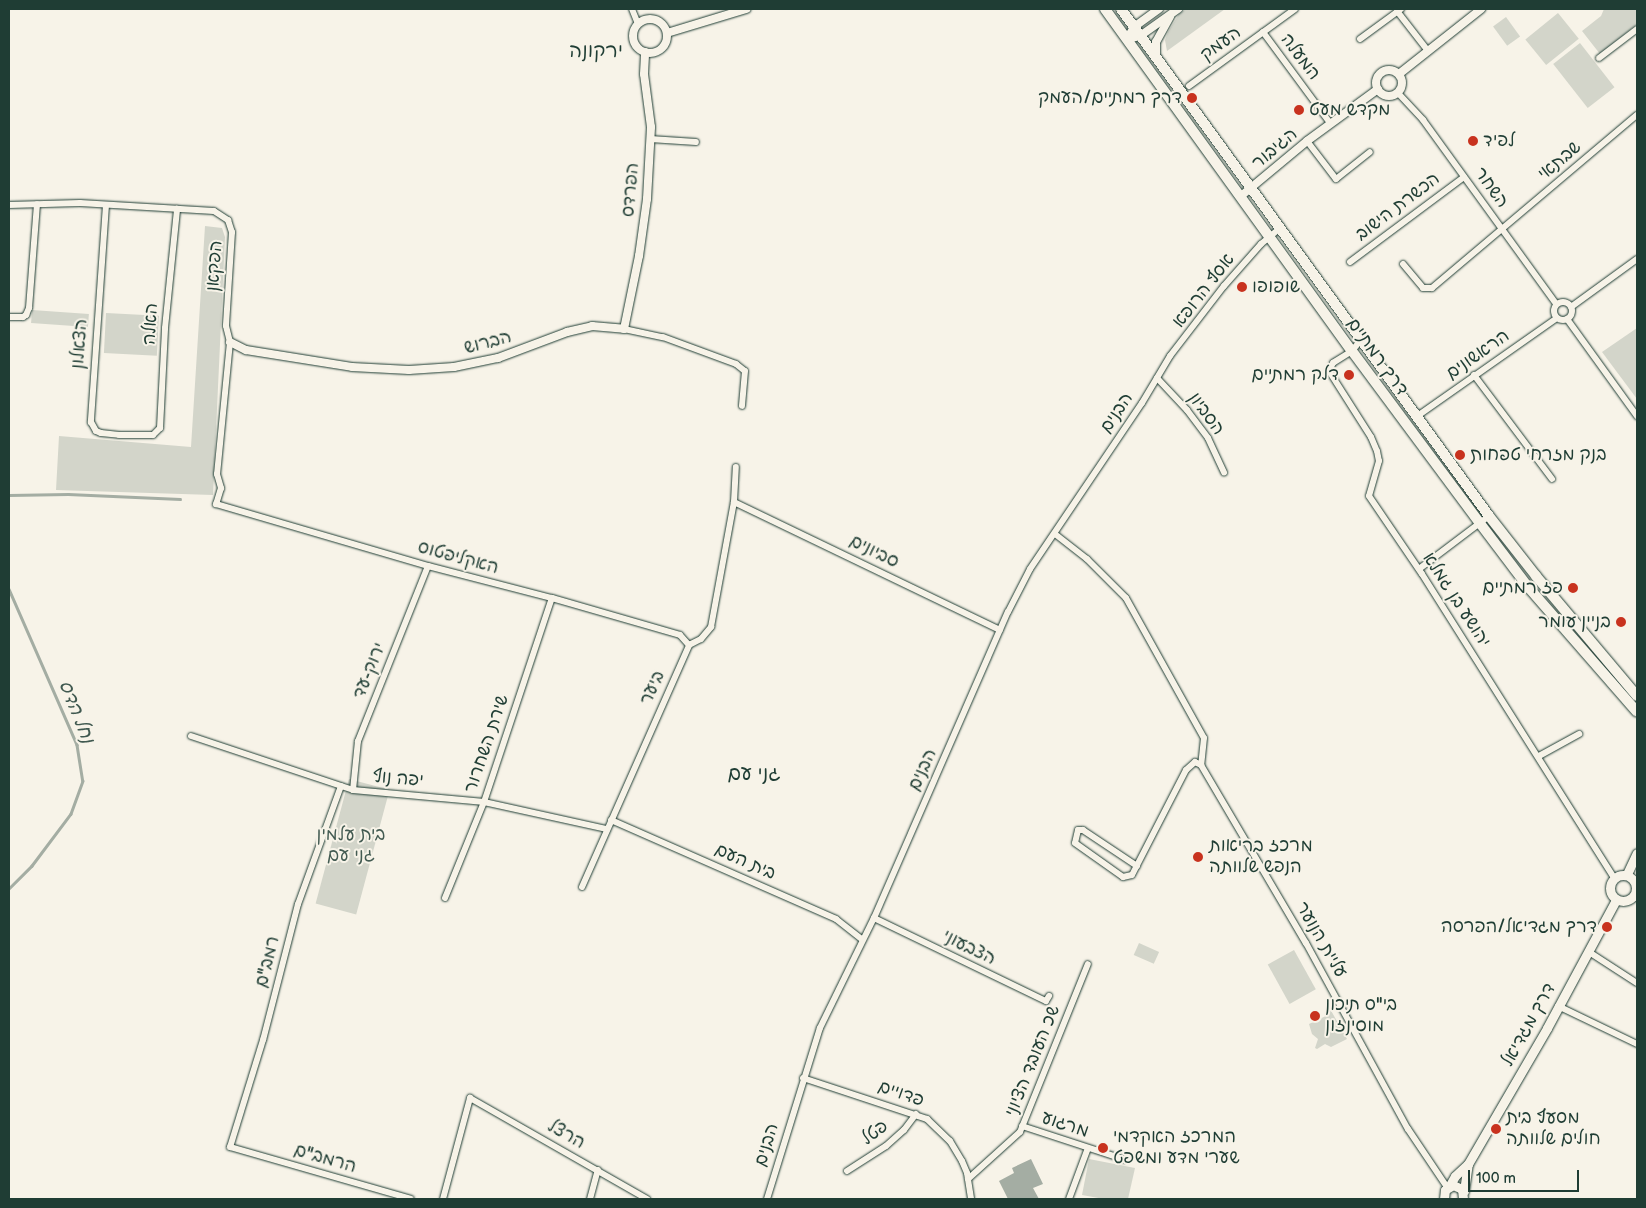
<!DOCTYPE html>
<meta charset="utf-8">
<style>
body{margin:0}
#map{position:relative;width:1646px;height:1208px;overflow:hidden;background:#f7f3e8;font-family:"Balsamiq Sans","Playpen Sans Hebrew",sans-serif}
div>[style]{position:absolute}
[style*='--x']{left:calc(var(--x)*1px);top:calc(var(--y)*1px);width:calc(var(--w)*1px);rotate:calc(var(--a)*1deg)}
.green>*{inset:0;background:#d3d5ca;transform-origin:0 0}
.water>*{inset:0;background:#a4ada3}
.stream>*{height:2.5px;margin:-1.25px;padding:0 1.25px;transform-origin:1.25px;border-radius:1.25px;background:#a4ada3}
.roads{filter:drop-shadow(0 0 1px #1f3d34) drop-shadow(0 0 1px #1f3d34)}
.minor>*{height:6px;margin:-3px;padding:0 3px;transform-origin:3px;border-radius:3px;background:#f7f3e8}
.minor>.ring{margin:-3px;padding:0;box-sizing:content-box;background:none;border:6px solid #f7f3e8;border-radius:50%}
.tertiary>*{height:8px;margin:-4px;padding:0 4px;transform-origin:4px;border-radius:4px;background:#f7f3e8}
.tertiary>.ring{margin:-4px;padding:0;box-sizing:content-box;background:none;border:8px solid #f7f3e8;border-radius:50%}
.secondary>*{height:9px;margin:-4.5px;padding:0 4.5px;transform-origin:4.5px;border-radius:4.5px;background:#f7f3e8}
.secondary>.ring{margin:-4.5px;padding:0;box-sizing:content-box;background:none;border:9px solid #f7f3e8;border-radius:50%}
.primary>*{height:10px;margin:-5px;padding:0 5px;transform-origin:5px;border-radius:5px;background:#f7f3e8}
.dots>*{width:14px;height:14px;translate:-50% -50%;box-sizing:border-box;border:2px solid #f7f3e8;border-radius:50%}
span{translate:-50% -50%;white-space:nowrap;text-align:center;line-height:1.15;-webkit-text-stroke:4px #f7f3e8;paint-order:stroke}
.street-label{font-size:18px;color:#1f3d34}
.poi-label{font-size:18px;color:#1f3d34}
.right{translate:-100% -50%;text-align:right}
.left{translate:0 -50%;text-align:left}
.park-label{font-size:18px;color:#435b52}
.water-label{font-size:19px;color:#405950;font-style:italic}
.quarter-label{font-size:20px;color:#1f3d34}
.frame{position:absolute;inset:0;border:10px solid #1f3d34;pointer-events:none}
.scale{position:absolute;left:1468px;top:1170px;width:111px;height:22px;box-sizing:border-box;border:2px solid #1f3d34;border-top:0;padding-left:6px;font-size:15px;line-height:18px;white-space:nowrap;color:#1f3d34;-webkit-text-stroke:4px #f7f3e8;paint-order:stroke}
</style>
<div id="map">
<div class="green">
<div style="clip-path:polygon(1186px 9px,1225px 9px,1167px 51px,1165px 40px,1168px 32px,1179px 14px)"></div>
<div style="clip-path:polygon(1604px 9px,1637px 9px,1637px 24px,1600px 54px,1582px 31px,1601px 16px)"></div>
<div style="left:1558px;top:13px;width:33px;height:42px;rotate:51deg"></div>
<div style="left:1506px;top:17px;width:24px;height:16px;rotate:54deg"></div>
<div style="left:1580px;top:43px;width:56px;height:34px;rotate:52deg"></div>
<div style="clip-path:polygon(205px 226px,222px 228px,225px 237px,213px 495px,56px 490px,59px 436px,191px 447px)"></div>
<div style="left:32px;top:310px;width:57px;height:13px;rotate:4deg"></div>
<div style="left:106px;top:313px;width:53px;height:40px;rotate:3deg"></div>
<div style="clip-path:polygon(1637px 328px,1637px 399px,1602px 352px)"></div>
<div style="left:349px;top:779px;width:42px;height:129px;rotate:15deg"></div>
<div style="left:1139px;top:943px;width:22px;height:13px;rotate:24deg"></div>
<div style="left:1294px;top:950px;width:45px;height:30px;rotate:61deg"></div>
<div style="clip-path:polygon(1329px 1007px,1347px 1039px,1331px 1047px,1325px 1044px,1317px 1049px,1315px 1048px,1318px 1039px,1312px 1034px,1309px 1024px,1328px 1015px,1327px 1009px)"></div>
<div style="clip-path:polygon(1089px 1159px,1135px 1168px,1128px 1199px,1104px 1199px,1082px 1195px)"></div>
</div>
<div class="water">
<div style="clip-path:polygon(1031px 1159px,1043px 1184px,1033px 1188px,1039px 1199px,1008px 1199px,999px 1181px,1014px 1173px,1012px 1168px)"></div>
</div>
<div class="stream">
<div style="--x:9;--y:495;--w:59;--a:-1"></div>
<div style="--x:68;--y:494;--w:112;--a:2.6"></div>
<div style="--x:9;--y:589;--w:170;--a:66.4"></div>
<div style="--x:77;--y:745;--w:36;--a:81"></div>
<div style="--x:83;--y:781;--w:35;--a:110"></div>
<div style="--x:71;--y:814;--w:65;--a:126.9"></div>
<div style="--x:32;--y:866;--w:33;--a:135"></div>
</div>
<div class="roads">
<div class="minor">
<div style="--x:632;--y:9;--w:16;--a:68"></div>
<div style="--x:1397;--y:11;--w:51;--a:52.2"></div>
<div style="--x:1263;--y:32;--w:113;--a:53.6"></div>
<div style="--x:1360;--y:39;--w:51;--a:-36.2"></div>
<div style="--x:1599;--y:58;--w:48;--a:-37.3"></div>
<div style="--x:1189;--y:86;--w:131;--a:-36"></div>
<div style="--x:1398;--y:93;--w:37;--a:47"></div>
<div style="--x:1423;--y:120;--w:227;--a:54.1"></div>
<div style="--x:650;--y:139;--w:46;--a:3.7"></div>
<div style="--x:1307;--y:141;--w:48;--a:52.7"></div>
<div style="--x:1336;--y:179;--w:43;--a:-38.5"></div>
<div style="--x:9;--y:205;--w:71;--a:-1.6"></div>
<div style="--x:80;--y:203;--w:134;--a:3.4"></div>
<div style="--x:214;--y:211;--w:17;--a:33"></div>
<div style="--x:228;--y:220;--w:13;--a:72"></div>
<div style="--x:232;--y:232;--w:94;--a:93.7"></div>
<div style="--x:226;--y:326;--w:16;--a:76"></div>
<div style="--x:230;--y:342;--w:133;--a:95.6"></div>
<div style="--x:217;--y:474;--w:15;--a:74"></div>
<div style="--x:221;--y:488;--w:17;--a:107"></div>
<div style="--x:216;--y:504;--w:221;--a:16.3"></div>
<div style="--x:428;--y:566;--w:128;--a:14.5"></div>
<div style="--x:552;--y:598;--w:133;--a:16.1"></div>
<div style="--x:680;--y:635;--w:13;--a:48"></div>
<div style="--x:106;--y:205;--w:218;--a:94"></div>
<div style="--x:91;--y:422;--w:10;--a:61"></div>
<div style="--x:96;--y:431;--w:5;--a:22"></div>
<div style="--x:101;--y:433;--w:18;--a:6"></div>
<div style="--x:119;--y:435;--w:34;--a:0"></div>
<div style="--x:153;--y:435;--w:10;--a:-45"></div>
<div style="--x:160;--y:428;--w:100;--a:-87.1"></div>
<div style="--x:165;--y:328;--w:120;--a:-84.2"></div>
<div style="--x:1350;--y:262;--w:142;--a:-36.7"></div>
<div style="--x:1403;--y:264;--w:31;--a:50"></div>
<div style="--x:1423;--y:288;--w:9;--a:0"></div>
<div style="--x:1432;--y:288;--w:268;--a:-40.2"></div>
<div class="ring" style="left:1554px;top:302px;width:12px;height:12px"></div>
<div style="--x:1571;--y:307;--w:82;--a:-36"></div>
<div style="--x:9;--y:317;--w:14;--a:0"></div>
<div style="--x:23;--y:317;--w:4;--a:-34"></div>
<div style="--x:26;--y:315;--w:8;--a:-67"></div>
<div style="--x:29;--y:308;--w:104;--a:-85.6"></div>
<div style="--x:1567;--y:319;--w:120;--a:54.2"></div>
<div style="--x:624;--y:329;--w:40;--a:12"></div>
<div style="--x:663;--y:337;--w:78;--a:20.3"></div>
<div style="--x:736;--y:364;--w:11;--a:38"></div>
<div style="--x:745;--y:371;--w:35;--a:95"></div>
<div style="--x:1360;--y:341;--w:13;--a:129"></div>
<div style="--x:1352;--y:351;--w:22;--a:148"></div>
<div style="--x:1333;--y:363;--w:9;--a:117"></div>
<div style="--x:1329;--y:371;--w:78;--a:57.5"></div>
<div style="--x:1371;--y:437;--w:15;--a:67"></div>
<div style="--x:1377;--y:451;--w:10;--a:79"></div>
<div style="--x:1379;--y:461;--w:36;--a:106"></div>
<div style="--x:1369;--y:496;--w:94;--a:55.8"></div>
<div style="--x:1422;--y:574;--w:361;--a:57.7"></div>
<div style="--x:1474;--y:375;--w:130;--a:53.1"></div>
<div style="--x:1157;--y:378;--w:44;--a:46.8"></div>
<div style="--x:1187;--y:410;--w:35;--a:53"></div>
<div style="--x:1208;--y:438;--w:38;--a:65"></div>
<div style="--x:1416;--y:417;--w:172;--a:-35.1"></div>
<div style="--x:734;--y:502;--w:295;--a:25.7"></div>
<div style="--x:1055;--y:534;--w:41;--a:38"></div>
<div style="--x:1087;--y:559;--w:55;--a:45"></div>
<div style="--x:1126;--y:598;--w:160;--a:60.9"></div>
<div style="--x:1204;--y:738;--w:27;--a:96"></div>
<div style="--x:1419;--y:569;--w:88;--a:-37.1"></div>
<div style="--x:191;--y:736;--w:171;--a:18.4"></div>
<div style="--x:353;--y:790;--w:132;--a:5.2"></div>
<div style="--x:484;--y:802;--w:126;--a:12.4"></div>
<div style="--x:1539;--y:756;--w:46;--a:-28.8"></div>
<div style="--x:341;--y:786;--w:126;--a:110"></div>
<div style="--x:298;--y:904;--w:140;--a:104.4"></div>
<div style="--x:263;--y:1040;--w:112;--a:107.1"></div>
<div style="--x:230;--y:1147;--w:188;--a:16"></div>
<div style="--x:353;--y:790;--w:49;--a:-84.2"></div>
<div style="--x:358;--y:741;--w:188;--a:-68.2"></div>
<div style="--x:611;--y:820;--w:246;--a:23.7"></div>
<div style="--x:836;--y:919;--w:33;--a:38"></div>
<div style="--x:1137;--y:866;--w:65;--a:-146.3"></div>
<div style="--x:1083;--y:830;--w:5;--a:180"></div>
<div style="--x:1078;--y:830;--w:13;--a:103"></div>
<div style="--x:1075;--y:843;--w:59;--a:35.3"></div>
<div style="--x:1123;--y:877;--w:9;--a:-13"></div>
<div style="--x:1132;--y:875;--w:118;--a:-62.8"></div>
<div style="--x:1186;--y:770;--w:12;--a:-42"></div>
<div style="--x:1195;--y:762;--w:7;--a:27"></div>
<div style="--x:1201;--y:765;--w:207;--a:59.5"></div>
<div style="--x:1306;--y:943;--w:212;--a:61.3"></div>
<div style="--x:1408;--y:1129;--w:70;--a:56.1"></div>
<div style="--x:582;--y:887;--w:265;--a:-66.1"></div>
<div style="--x:689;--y:645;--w:13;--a:-27"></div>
<div style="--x:701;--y:639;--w:16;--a:-50"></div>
<div style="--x:711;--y:627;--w:127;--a:-79.6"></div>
<div style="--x:734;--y:502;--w:35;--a:-87"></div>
<div style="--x:1633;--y:896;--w:4;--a:27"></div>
<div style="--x:445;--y:898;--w:104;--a:-67.9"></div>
<div style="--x:484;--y:802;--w:215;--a:-71.6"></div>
<div style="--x:874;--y:918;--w:191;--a:25.8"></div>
<div style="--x:1046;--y:1001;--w:6;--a:-59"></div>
<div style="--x:1589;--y:952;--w:57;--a:32.9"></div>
<div style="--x:1558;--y:1006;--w:88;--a:25.7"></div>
<div style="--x:803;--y:1078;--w:131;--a:18.3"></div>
<div style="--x:927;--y:1119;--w:32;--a:44"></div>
<div style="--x:950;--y:1141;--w:23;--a:59"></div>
<div style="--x:962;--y:1161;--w:13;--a:67"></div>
<div style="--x:967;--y:1173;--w:26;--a:81"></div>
<div style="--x:1022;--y:1126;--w:109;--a:18.1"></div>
<div style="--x:847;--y:1171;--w:46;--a:-32.7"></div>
<div style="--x:886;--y:1146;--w:24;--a:-42"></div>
<div style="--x:904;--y:1130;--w:20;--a:-53"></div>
<div style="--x:968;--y:1179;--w:70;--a:-42.1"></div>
<div style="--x:1020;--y:1132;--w:181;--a:-68"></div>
<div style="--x:443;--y:1199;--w:105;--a:-75"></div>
<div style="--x:470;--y:1098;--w:204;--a:29.7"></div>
<div style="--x:590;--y:1199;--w:30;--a:-75"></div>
<div style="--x:767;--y:1199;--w:179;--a:-72.8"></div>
<div style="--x:820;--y:1028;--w:123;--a:-63.9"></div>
<div style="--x:874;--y:918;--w:334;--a:-66.4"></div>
<div style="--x:1008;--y:612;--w:48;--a:-62.9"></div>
<div style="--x:1030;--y:569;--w:200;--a:-56"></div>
<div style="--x:1142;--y:403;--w:55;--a:-59.2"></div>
<div style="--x:1170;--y:356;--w:88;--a:-52.4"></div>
<div style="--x:1224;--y:286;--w:56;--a:-48.6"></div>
<div style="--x:1261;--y:244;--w:25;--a:-40"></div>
<div style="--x:1069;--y:1199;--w:54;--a:-69.6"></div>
</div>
<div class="tertiary">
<div class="ring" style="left:633px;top:19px;width:26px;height:26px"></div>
<div style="--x:667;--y:33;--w:83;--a:-16.9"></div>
<div style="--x:1127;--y:39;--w:13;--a:-13"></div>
<div style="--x:1140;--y:36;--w:47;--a:-35.4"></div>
<div style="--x:1127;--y:39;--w:14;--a:-60"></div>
<div style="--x:1134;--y:27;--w:31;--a:-36"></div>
<div style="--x:1156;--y:57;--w:15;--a:-90"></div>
<div style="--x:1156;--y:42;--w:29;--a:-61"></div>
<div class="ring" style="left:1376px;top:70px;width:18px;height:18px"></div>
<div style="--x:1399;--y:74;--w:105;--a:-38.4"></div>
<div style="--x:1241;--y:196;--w:86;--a:-39.8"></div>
<div style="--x:1307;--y:141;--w:88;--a:-36.2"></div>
<div style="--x:230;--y:342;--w:18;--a:27"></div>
<div style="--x:246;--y:350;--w:107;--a:9.1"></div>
<div style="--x:352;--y:367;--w:57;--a:3"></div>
<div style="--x:409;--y:370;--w:45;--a:-3.8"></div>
<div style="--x:454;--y:367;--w:45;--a:-11.6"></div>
<div style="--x:498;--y:358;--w:74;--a:-20.6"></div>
<div style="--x:567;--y:332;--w:26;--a:-13"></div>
<div style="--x:592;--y:326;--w:32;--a:5"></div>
<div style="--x:624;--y:329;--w:75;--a:-78.4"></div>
<div style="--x:639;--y:256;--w:58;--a:-82"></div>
<div style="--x:647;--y:199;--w:72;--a:-86.8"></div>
<div style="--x:651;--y:127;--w:53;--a:-97.5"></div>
<div style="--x:644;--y:74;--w:22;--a:-87"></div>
</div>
<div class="secondary">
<div style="--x:1627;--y:874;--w:23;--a:-65"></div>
<div class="ring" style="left:1610px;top:875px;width:17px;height:17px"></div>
<div style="--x:1450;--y:1185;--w:10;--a:-61"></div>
<div style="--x:1455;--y:1176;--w:18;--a:-43"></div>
<div style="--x:1464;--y:1191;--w:27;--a:-82"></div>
<div style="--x:1468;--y:1164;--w:157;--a:-59.8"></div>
<div style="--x:1547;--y:1028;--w:145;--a:-61.7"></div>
<div style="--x:1444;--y:1199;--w:9;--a:-84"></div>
<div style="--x:1445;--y:1190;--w:9;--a:-32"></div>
<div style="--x:1453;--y:1185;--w:10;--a:24"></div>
<div style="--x:1462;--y:1189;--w:10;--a:84"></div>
</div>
<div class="primary">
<div style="--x:1105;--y:9;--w:422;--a:54.2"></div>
<div style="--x:1352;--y:351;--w:213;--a:53.4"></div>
<div style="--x:1479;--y:522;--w:83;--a:52.9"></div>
<div style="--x:1529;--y:588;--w:164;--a:48.9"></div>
<div style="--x:1121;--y:9;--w:626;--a:54.03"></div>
<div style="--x:1489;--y:516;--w:76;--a:51.9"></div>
<div style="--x:1536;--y:576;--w:157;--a:49.9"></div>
</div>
</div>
<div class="dots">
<div style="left:1192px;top:98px;background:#c8321e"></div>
<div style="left:1299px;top:110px;background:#c8321e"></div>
<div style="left:1473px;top:141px;background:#c8321e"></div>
<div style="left:1242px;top:287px;background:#c8321e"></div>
<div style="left:1349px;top:375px;background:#c8321e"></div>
<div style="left:1460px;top:455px;background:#c8321e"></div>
<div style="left:1573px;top:588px;background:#c8321e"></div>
<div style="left:1621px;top:622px;background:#c8321e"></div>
<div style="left:1198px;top:857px;background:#c8321e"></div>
<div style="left:1607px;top:927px;background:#c8321e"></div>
<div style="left:1315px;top:1016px;background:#c8321e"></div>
<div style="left:1496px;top:1129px;background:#c8321e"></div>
<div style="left:1103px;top:1148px;background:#c8321e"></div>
</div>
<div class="street-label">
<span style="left:1221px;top:44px;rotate:-36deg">העמק</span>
<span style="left:1300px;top:57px;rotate:53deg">המעלה</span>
<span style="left:1275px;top:149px;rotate:-40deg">הגיבור</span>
<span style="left:1560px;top:161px;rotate:-40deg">שבתאי</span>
<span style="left:1491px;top:188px;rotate:54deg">השחר</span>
<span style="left:631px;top:190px;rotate:-85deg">הפרדס</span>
<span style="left:1398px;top:207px;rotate:-37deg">הכשרת הישוב</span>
<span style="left:215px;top:266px;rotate:-86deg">הפקאן</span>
<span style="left:1204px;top:291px;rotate:-52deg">אסף הרופא</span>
<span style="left:151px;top:324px;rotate:-86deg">האלה</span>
<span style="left:488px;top:343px;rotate:-15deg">הברוש</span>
<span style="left:80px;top:344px;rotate:-86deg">הצאלון</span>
<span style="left:1478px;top:355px;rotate:-35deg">הראשונים</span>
<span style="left:1377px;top:357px;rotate:54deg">דרך רמתיים</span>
<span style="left:1117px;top:413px;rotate:-56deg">הבנים</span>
<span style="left:1206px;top:414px;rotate:54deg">הסביון</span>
<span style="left:874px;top:552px;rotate:26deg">סביונים</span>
<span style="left:458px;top:558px;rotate:15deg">האקליפטוס</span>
<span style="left:1456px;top:600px;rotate:57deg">יהושע בן גמלא</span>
<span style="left:370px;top:671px;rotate:-68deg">ירוק-עד</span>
<span style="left:653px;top:688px;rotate:-66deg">ביער</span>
<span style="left:487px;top:744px;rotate:-71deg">שירת השחרור</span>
<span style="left:923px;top:770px;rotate:-66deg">הבנים</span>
<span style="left:398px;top:779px;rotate:5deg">יפה נוף</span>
<span style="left:745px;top:862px;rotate:24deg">בית העם</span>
<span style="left:1321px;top:940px;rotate:60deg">עליית הנוער</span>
<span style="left:969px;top:948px;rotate:26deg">הצבעוני</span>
<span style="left:268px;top:962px;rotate:-76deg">רמב"ם</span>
<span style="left:1529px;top:1025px;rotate:-61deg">דרך מגדיאל</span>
<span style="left:1033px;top:1061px;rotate:-68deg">שכ העובד הציוני</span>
<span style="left:901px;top:1094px;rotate:19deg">פדויים</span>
<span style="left:1065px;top:1125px;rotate:18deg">מרגוע</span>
<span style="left:875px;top:1133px;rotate:-37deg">פטל</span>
<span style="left:566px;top:1135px;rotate:29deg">הרצל</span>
<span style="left:767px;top:1145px;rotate:-73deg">הבנים</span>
<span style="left:325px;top:1159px;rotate:16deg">הרמב"ם</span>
</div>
<div class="poi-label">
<span class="right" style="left:1182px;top:98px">דרך רמתיים/העמק</span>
<span class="left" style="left:1309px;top:110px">מקדש מעט</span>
<span class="left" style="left:1483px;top:141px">לפיד</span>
<span class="left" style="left:1252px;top:287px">שופופו</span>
<span class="right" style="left:1339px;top:375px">דלק רמתיים</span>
<span class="left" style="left:1470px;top:455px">בנק מזרחי טפחות</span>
<span class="right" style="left:1563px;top:588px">פז רמתיים</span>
<span class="right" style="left:1611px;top:622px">בניין עומר</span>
<span class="left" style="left:1209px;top:857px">מרכז בריאות<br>הנפש שלוותה</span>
<span class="right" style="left:1597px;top:927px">דרך מגדיאל/הפרסה</span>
<span class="left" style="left:1325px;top:1016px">בי"ס תיכון<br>מוסינזון</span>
<span class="left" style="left:1506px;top:1129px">מסעף בית<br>חולים שלוותה</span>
<span class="left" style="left:1113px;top:1148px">המרכז האקדמי<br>שערי מדע ומשפט</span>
</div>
<div class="park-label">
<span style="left:351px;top:846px">בית עלמין<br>גני עם</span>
</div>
<div class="water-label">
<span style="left:76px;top:712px;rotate:68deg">נחל הדס</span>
</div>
<div class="quarter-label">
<span style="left:596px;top:51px">ירקונה</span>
<span style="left:754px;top:774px">גני עם</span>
</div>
<div class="frame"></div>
<div class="scale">100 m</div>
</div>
